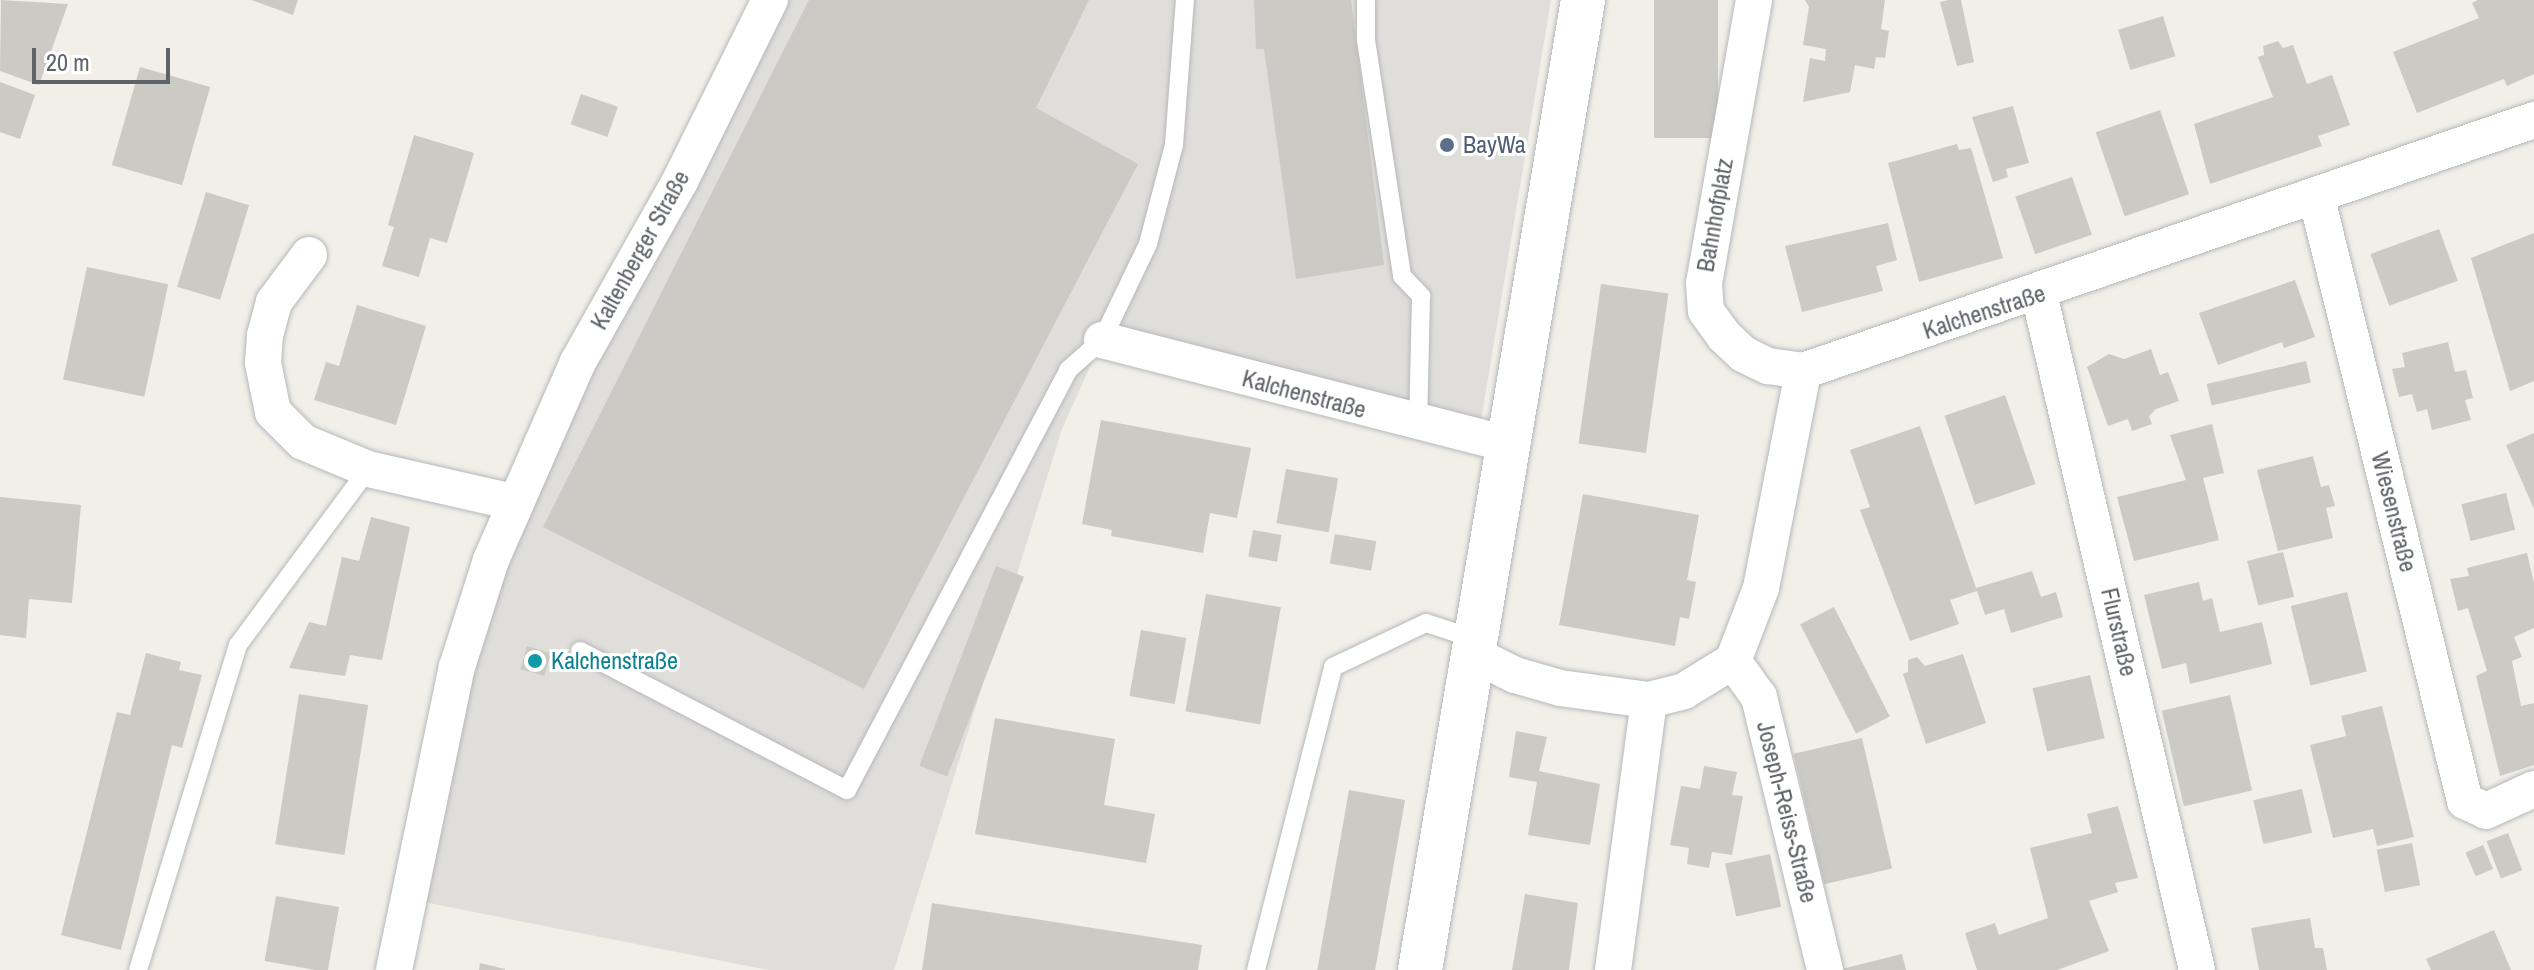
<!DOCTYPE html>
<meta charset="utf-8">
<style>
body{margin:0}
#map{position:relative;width:2534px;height:970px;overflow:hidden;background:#f1efe8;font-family:"Archivo Narrow",sans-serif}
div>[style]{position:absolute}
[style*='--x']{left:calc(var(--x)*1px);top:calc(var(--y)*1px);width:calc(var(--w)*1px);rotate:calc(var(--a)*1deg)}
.industrial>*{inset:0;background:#e0deda}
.building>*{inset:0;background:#cccac5;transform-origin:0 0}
.roads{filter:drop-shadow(0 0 2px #b5b8bc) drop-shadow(0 0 2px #b5b8bc)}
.service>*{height:18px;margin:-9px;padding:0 9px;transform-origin:9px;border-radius:9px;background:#fff}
.minor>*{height:36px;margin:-18px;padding:0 18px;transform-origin:18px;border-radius:18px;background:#fff}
.secondary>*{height:44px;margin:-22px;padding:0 22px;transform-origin:22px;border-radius:22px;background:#fff}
.dots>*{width:22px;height:22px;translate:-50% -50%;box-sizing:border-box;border:4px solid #fff;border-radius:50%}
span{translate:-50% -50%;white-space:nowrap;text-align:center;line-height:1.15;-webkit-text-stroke:6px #fff;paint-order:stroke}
.service-label{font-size:24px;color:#4e5e75}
.left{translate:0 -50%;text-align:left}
.street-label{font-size:24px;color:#5f6368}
.culture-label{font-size:24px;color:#0d838f}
.scale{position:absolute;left:32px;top:48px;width:138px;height:36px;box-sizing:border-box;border:4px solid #5f6368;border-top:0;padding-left:10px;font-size:24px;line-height:28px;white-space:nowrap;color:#5f6368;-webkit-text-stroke:6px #fff;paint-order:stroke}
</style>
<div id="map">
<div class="industrial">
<div style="clip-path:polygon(770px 0,1551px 0,1478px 439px,1102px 340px,1062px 429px,894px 970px,768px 970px,408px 899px,491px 560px)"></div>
</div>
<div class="building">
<div style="clip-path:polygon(1px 0,68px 4px,39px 85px,0 71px)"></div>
<div style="clip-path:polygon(251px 0,298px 0,293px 15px)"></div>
<div style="clip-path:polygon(809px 0,1089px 0,1036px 108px,1138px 164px,864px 689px,543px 527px)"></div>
<div style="clip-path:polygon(1254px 0,1351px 0,1384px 265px,1296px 279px,1264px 49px,1256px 49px)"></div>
<div style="left:1654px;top:0;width:64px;height:138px"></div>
<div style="clip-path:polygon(1805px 0,1885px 0,1881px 29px,1889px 31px,1885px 58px,1876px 57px,1874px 69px,1855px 65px,1850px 92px,1803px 102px,1810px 58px,1825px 61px,1826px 49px,1803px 45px,1809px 7px)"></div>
<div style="clip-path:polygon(1949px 0,1961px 0,1974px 62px,1957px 66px,1940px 2px)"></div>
<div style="clip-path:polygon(2478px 0,2534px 0,2534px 74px,2507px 86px,2504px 79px,2417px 113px,2393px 52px,2479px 18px,2472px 3px)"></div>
<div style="left:2163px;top:16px;width:42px;height:47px;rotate:73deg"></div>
<div style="clip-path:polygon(2278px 41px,2283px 48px,2293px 45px,2307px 84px,2332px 75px,2350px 125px,2318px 136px,2322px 146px,2210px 184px,2194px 124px,2273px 97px,2258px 57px,2264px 55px,2263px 46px)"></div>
<div style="left:140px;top:67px;width:73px;height:102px;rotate:16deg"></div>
<div style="clip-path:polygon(0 82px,35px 95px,20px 139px,0 132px)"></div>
<div style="left:581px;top:94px;width:39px;height:32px;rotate:19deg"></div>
<div style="clip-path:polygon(2013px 106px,2029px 163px,2006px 169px,2008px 177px,1993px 182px,1972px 117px)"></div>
<div style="left:2160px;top:110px;width:89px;height:68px;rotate:71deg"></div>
<div style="clip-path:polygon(414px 135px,474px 153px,447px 243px,430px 238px,419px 277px,382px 266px,394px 227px,388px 225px)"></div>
<div style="clip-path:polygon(1957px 144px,1959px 150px,1971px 148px,2003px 258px,1919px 282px,1888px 163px)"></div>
<div style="left:2072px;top:177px;width:61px;height:60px;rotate:71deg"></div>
<div style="left:206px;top:192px;width:45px;height:99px;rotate:17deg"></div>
<div style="clip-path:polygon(1888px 223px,1897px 260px,1876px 266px,1883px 291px,1802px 312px,1785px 246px)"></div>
<div style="left:2439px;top:229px;width:55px;height:73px;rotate:70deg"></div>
<div style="clip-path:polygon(2534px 233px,2534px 381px,2510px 391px,2471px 258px)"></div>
<div style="left:87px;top:267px;width:83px;height:115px;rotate:12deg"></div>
<div style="clip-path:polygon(2295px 280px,2315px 337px,2284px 348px,2282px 342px,2218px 365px,2199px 313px)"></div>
<div style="left:1601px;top:284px;width:68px;height:161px;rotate:8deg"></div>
<div style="clip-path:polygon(357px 305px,426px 326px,396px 425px,314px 400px,326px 362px,339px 366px)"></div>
<div style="clip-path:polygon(2448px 342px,2455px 372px,2466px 370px,2473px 398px,2465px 400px,2471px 420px,2432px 430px,2427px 409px,2417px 412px,2412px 394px,2399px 397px,2392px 369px,2405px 367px,2402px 353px)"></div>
<div style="clip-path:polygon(2151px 349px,2160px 375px,2168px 372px,2179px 401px,2156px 409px,2149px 416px,2152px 424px,2132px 431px,2128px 419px,2108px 426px,2087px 367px,2109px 354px,2124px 359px)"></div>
<div style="left:2306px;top:361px;width:22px;height:102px;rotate:77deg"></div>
<div style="left:2005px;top:395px;width:94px;height:64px;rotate:71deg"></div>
<div style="clip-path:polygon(1101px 420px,1251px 448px,1237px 518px,1210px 513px,1203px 553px,1111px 536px,1112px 530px,1082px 524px)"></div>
<div style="clip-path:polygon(2212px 424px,2224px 473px,2203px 478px,2219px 540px,2134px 561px,2117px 497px,2186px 480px,2170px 435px)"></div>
<div style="clip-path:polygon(1920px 426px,1976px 588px,2032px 571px,2041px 597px,2056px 592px,2063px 617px,2011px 633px,2004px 609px,1985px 615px,1977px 591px,1950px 600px,1959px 624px,1910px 641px,1860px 510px,1870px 507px,1850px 450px)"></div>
<div style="clip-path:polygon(2534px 433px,2534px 509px,2506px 445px)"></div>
<div style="clip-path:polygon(2313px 456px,2321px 487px,2329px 485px,2335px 506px,2326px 508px,2333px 538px,2278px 551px,2257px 470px)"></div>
<div style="left:1286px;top:469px;width:53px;height:55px;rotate:10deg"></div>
<div style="left:2506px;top:493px;width:38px;height:46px;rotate:76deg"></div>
<div style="clip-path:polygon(1583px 494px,1699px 515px,1687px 580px,1696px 582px,1689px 619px,1680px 617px,1675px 646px,1559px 625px)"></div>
<div style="clip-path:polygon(0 497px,81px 505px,72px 603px,29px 599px,26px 638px,0 635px)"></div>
<div style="clip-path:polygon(371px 517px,410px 527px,382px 660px,350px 655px,345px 676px,289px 668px,309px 622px,326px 626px,342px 557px,359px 561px)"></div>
<div style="left:1253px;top:530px;width:29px;height:27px;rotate:10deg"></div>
<div style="left:1335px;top:534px;width:42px;height:30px;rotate:10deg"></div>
<div style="left:2283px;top:552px;width:46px;height:37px;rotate:76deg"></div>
<div style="clip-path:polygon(2527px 553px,2534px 583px,2534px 628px,2514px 637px,2522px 657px,2512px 661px,2521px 706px,2534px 703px,2534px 765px,2500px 776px,2476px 676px,2487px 671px,2468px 608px,2458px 611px,2450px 579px,2469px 576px,2467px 568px)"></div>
<div style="left:996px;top:566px;width:30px;height:214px;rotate:21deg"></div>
<div style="clip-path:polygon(2199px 582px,2203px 601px,2212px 598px,2220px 632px,2262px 622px,2272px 664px,2190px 684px,2186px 663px,2162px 669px,2144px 595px)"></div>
<div style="left:2347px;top:592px;width:82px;height:58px;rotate:76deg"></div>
<div style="left:1206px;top:594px;width:76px;height:119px;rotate:10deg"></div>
<div style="left:1834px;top:607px;width:123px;height:38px;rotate:63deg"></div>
<div style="left:1141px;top:630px;width:46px;height:67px;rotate:10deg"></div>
<div style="left:527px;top:646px;width:25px;height:24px;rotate:16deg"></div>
<div style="clip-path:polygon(146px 653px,181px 662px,179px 670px,202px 675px,182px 748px,172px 745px,121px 950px,61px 935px,117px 712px,130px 715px)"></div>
<div style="clip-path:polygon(1963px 654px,1986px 723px,1926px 744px,1903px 674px,1908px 672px,1908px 660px,1917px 657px,1925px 666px)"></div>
<div style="left:2090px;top:675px;width:65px;height:59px;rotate:77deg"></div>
<div style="left:299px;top:694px;width:70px;height:152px;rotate:9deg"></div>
<div style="left:2230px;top:695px;width:98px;height:70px;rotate:77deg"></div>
<div style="clip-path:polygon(2382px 706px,2414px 837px,2377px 846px,2373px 829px,2333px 838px,2310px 745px,2346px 736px,2341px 716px)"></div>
<div style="clip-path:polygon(995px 718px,1115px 739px,1104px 805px,1155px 814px,1146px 863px,975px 834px)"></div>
<div style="clip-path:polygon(1516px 731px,1547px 737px,1539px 771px,1600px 784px,1590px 845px,1528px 835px,1537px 782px,1509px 777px)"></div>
<div style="left:1862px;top:738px;width:134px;height:70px;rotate:77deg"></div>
<div style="clip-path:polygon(1704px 766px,1737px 772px,1732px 795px,1743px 796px,1732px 855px,1712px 852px,1709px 868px,1687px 864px,1689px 848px,1670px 845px,1681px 786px,1700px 789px)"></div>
<div style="left:2302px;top:789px;width:45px;height:50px;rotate:77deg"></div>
<div style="left:1349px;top:790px;width:57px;height:183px;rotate:10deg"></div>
<div style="clip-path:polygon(2118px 806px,2138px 878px,2115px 883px,2118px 892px,2089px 901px,2109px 951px,2057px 970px,1977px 970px,1965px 933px,1995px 923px,1999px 935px,2048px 918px,2030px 848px,2092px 833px,2087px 814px)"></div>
<div style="left:2508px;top:833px;width:40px;height:23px;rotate:69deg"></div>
<div style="left:2412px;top:843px;width:43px;height:36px;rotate:79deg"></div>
<div style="left:2483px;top:845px;width:26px;height:19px;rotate:67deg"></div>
<div style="left:1770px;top:854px;width:54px;height:46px;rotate:78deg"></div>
<div style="clip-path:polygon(1525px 894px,1578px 903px,1569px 970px,1512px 970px)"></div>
<div style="left:276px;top:896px;width:64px;height:66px;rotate:10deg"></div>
<div style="clip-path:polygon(932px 903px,1202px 945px,1198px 970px,922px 970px)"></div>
<div style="clip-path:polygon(2310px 918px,2315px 948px,2323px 948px,2327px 970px,2259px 970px,2251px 928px)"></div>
<div style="clip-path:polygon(2494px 930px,2511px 970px,2431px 970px,2426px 959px)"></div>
<div style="clip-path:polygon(1902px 954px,1906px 970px,1842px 970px,1842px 969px)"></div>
<div style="clip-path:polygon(480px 963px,505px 969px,505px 970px,479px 970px)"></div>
</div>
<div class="roads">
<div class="service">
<div style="--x:1366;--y:0;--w:40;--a:90"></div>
<div style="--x:1366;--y:40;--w:239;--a:81.3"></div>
<div style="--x:1402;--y:276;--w:28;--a:46"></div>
<div style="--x:1421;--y:296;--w:129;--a:91.3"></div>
<div style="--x:580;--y:651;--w:301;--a:27.5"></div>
<div style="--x:847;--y:790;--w:475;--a:-62.2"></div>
<div style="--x:1068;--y:370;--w:45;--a:-41.4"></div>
<div style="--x:1102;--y:340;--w:106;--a:-64.4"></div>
<div style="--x:1148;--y:244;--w:102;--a:-75.3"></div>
<div style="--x:1174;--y:145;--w:145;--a:-85.7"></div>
<div style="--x:138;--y:970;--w:340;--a:-72.9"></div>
<div style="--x:238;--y:645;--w:219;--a:-53.5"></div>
<div style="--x:1256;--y:970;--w:313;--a:-75.7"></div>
<div style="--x:1333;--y:667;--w:103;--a:-25.3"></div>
<div style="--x:1426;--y:623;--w:52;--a:18.1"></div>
</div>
<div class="minor">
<div style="--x:1754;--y:0;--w:287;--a:100"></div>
<div style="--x:1704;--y:283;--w:28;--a:86"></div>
<div style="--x:1706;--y:311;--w:31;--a:54"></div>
<div style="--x:1724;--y:336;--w:26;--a:43"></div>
<div style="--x:1743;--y:354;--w:28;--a:26"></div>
<div style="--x:1768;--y:366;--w:35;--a:8"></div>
<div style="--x:1803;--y:371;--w:773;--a:-18.95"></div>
<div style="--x:2317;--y:199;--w:620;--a:76.19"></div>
<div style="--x:2465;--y:801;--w:23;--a:25"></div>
<div style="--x:2486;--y:811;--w:53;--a:-24.6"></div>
<div style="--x:309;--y:255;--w:59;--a:126.7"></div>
<div style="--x:274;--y:302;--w:34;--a:105"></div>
<div style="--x:265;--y:335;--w:28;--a:94"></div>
<div style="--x:263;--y:363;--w:50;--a:78.5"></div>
<div style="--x:273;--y:412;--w:42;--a:45"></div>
<div style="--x:303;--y:442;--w:70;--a:22.6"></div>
<div style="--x:368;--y:469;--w:149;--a:12.8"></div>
<div style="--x:2039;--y:294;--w:694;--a:76.84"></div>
<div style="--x:1102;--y:340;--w:418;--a:14.4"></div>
<div style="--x:1473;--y:654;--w:47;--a:26.6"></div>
<div style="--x:1515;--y:675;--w:47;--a:16.1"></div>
<div style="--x:1560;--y:688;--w:90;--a:7.7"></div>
<div style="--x:1649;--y:700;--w:36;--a:-14"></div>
<div style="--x:1684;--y:691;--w:57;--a:-31.5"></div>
<div style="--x:1733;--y:661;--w:78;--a:-69"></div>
<div style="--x:1761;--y:588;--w:221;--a:-79"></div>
<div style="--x:1733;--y:661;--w:44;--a:54.2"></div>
<div style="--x:1759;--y:697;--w:281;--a:76.4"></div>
<div style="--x:394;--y:970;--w:309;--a:-78.3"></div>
<div style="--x:457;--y:667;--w:112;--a:-72.4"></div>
<div style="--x:491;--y:560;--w:216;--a:-66.3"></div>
<div style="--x:578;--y:362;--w:208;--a:-60.6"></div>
<div style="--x:680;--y:181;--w:202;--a:-63.6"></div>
<div style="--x:1613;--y:970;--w:272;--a:-82.4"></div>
</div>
<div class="secondary">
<div style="--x:1420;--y:970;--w:984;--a:-80.46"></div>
</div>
</div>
<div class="dots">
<div style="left:1447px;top:145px;background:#5c6f8a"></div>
<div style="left:535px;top:661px;background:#0f9aa8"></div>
</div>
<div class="service-label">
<span class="left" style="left:1463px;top:145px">BayWa</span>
</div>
<div class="street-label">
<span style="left:1715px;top:215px;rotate:-80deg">Bahnhofplatz</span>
<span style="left:640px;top:250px;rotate:-61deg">Kaltenberger Straße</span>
<span style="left:1984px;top:312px;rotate:-18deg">Kalchenstraße</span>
<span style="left:1304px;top:394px;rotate:15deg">Kalchenstraße</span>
<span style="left:2394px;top:512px;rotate:76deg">Wiesenstraße</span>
<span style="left:2119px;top:632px;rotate:77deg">Flurstraße</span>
<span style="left:1787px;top:812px;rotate:76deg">Joseph-Reiss-Straße</span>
</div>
<div class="culture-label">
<span class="left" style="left:551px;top:661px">Kalchenstraße</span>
</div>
<div class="scale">20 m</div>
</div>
